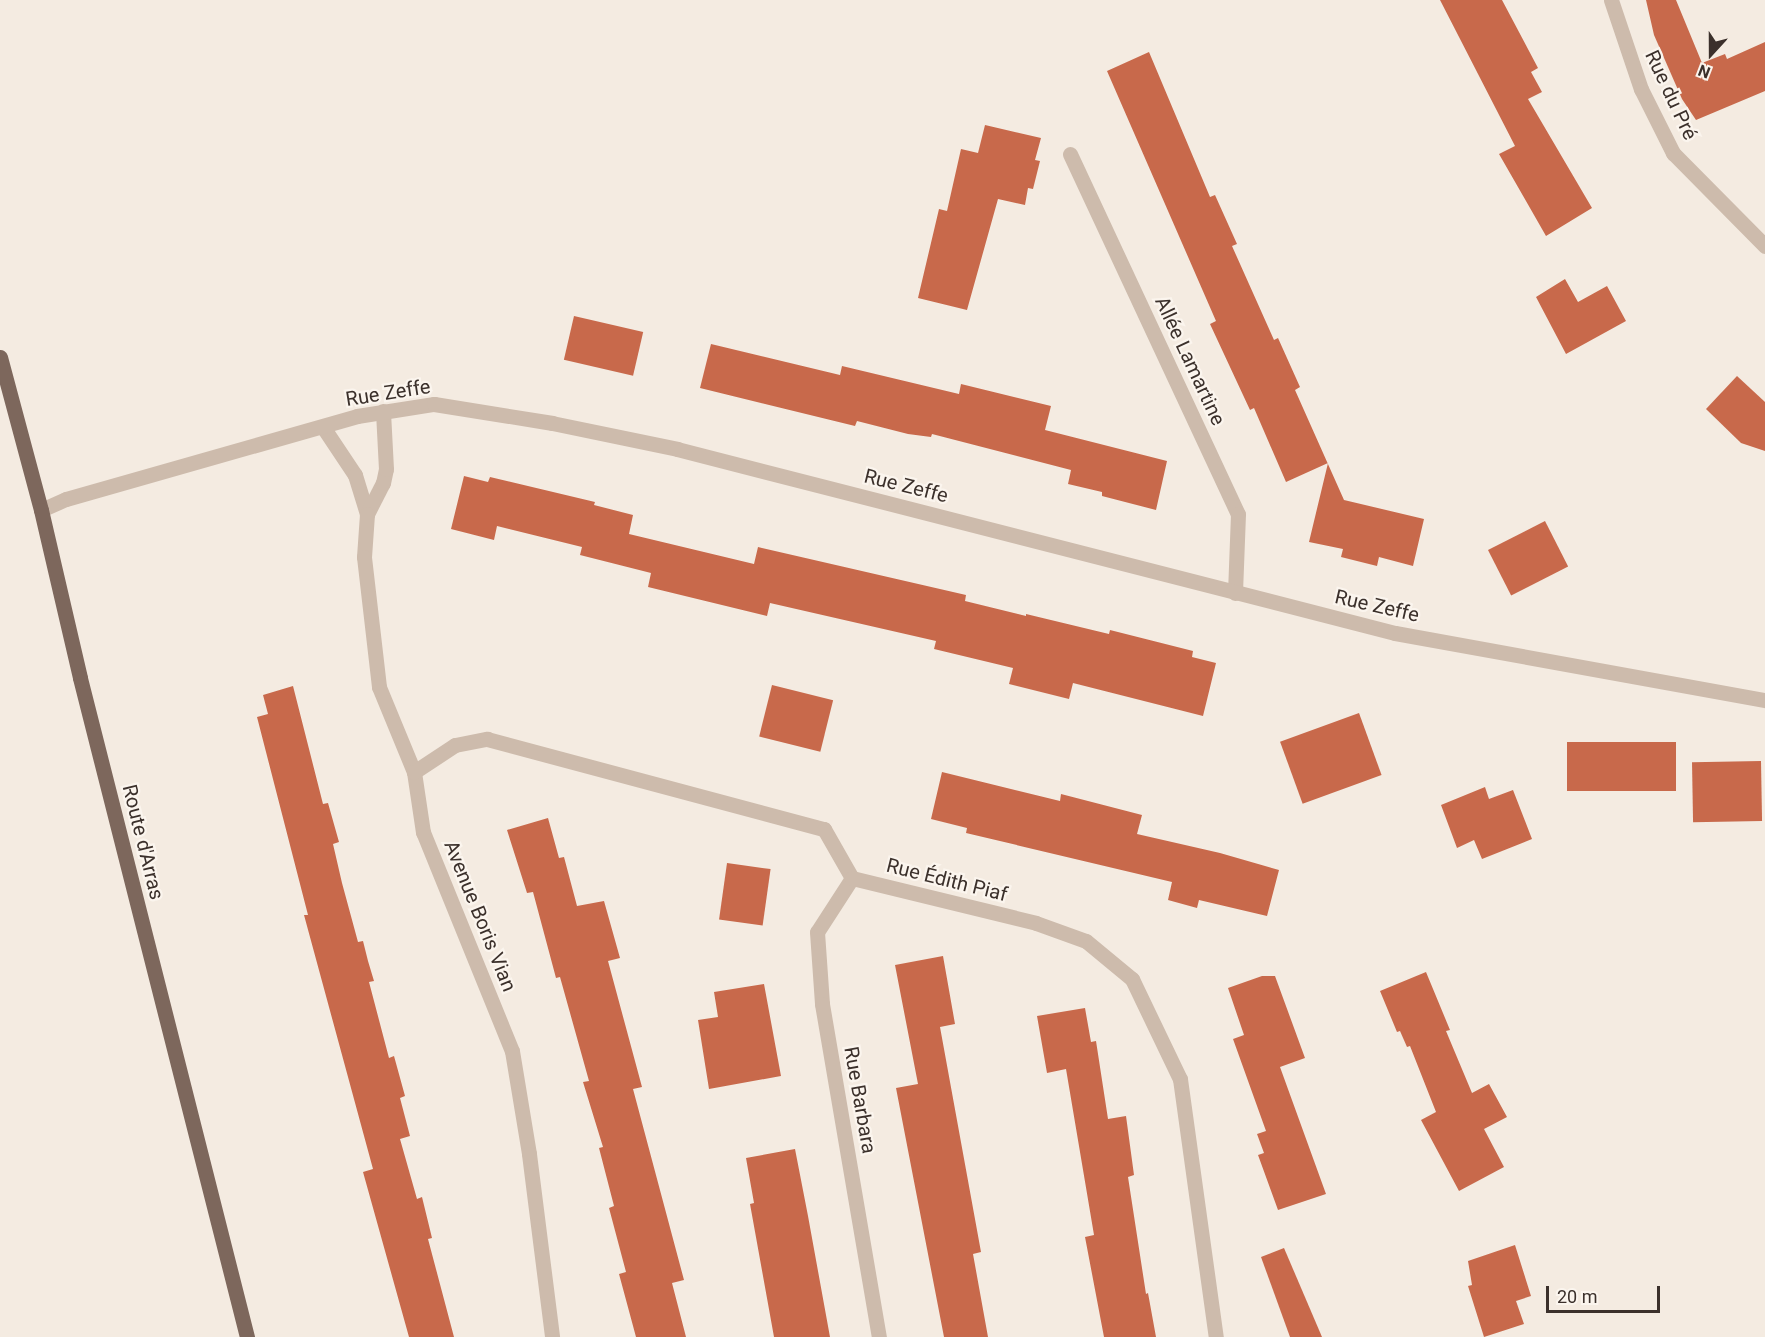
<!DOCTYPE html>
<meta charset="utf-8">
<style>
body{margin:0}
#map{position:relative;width:1765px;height:1337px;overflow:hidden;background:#f4ebe1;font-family:Roboto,sans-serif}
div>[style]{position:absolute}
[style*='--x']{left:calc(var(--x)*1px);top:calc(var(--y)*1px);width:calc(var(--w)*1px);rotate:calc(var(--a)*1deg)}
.building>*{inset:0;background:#c8694b;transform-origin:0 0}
.service>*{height:15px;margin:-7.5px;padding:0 7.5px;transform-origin:7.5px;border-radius:7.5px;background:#cdbbac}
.minor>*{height:15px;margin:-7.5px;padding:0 7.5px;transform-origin:7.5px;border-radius:7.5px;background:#cdbbac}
.primary>*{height:15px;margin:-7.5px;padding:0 7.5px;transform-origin:7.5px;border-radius:7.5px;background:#7d675c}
span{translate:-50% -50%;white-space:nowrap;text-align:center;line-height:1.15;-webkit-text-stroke:4.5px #fbf5ee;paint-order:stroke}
.street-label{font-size:20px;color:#3b302b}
.north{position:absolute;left:1681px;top:24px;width:60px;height:60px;-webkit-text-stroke:4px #fbf5ee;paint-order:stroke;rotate:201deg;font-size:16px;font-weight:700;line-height:24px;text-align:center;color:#3b302b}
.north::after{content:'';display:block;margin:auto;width:21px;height:27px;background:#3b302b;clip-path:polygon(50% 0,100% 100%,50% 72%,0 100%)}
.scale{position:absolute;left:1546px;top:1286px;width:114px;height:27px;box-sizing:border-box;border:3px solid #3b302b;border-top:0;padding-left:8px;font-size:18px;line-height:21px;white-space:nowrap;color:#3b302b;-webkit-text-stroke:4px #fbf5ee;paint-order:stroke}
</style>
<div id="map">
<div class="building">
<div style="clip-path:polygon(1440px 0,1502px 0,1538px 68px,1531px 72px,1542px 92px,1528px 99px,1592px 208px,1546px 236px,1499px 154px,1515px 146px)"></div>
<div style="clip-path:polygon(1646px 0,1676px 0,1702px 63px,1725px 54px,1727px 59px,1765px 42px,1765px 91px,1696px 120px,1682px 99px,1654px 35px)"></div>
<div style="clip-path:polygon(1149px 52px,1210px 197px,1215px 195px,1237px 244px,1232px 246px,1274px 340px,1278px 338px,1300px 387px,1295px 390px,1344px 500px,1424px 519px,1413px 566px,1379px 557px,1377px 566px,1341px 557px,1343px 549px,1309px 542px,1328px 463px,1286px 482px,1254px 408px,1250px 410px,1210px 324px,1216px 321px,1107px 71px)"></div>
<div style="clip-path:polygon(985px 125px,1041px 138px,1035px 160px,1040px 161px,1033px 189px,1028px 188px,1025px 205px,998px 199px,967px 310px,918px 298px,939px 209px,947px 211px,961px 149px,978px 153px)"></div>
<div style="clip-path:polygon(1565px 279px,1578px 302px,1607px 286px,1626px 321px,1566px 354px,1536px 297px)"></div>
<div style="left:574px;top:316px;width:71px;height:45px;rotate:13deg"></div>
<div style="clip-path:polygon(711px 344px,840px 375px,842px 366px,959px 394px,961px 384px,1051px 406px,1045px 430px,1167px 461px,1156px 510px,1102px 496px,1102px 492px,1068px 484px,1071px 470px,932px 434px,931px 437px,908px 434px,857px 421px,855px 426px,700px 388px)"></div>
<div style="clip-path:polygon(1737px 376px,1765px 402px,1765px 451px,1741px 443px,1706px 409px)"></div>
<div style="clip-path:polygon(464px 476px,488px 482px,490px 477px,595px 502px,594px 505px,633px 515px,629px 534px,754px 564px,758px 547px,966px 595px,965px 601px,1026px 616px,1026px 614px,1109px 634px,1110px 630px,1193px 651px,1192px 657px,1216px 663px,1203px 716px,1073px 683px,1069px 699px,1009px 684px,1013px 668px,934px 649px,936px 641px,770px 603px,767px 616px,648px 587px,651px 573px,580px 555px,582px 547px,497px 526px,494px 540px,451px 529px)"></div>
<div style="left:1545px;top:521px;width:51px;height:64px;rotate:63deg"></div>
<div style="left:772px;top:685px;width:63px;height:53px;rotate:14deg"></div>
<div style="clip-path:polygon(293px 686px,323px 804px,328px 803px,339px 842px,333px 844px,342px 883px,358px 942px,363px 941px,368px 961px,374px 981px,369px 982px,389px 1058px,394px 1056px,405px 1096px,400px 1098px,410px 1136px,400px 1139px,417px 1199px,422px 1197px,432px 1238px,428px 1239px,454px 1337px,409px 1337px,363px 1172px,373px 1169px,304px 915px,308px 915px,257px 717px,268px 714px,263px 695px)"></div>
<div style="left:1359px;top:713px;width:66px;height:84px;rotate:70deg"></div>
<div style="left:1676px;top:742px;width:49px;height:109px;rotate:90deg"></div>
<div style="left:1761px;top:761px;width:60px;height:69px;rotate:89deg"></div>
<div style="clip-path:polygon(942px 772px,1060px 801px,1061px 794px,1142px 815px,1137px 834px,1220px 853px,1279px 870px,1267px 916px,1199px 900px,1197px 908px,1168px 900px,1172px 882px,966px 833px,967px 828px,931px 819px)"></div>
<div style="clip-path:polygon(1485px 787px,1489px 799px,1513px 790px,1532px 839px,1482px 859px,1474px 840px,1457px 848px,1441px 805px)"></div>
<div style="clip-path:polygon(548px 818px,559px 858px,564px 857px,577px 906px,604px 901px,620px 958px,608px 961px,642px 1087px,633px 1089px,684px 1280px,672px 1283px,686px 1337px,636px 1337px,619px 1274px,626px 1272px,609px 1208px,614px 1206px,599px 1148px,603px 1147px,583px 1082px,589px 1081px,560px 977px,556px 978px,533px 892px,527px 893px,507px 830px)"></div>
<div style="left:727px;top:863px;width:44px;height:57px;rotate:8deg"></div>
<div style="clip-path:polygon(943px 956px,955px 1024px,940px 1027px,981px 1252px,973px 1254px,988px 1337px,944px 1337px,896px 1088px,918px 1084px,895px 965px)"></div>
<div style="clip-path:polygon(1426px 972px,1450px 1030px,1446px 1031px,1472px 1093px,1489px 1084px,1507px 1117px,1484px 1129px,1504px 1167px,1459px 1191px,1421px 1120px,1436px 1112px,1410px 1046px,1407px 1047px,1400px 1031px,1397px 1032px,1380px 991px)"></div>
<div style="clip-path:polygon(1262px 976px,1275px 976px,1305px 1058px,1280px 1067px,1326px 1194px,1278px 1210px,1258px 1155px,1264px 1153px,1257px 1134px,1266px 1131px,1233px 1039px,1244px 1035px,1228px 988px)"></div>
<div style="clip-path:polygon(764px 984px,781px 1076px,709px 1089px,698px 1020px,718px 1017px,714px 992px)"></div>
<div style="clip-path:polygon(1085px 1008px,1091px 1042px,1096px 1041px,1108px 1119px,1126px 1116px,1134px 1175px,1128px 1177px,1146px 1294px,1148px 1293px,1156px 1337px,1104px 1337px,1085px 1237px,1094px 1235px,1066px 1069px,1047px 1073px,1037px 1016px)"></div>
<div style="clip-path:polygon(795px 1149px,808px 1216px,830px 1337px,774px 1337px,750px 1204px,754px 1203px,746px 1158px)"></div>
<div style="clip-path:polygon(1515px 1245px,1531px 1296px,1516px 1301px,1524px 1324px,1484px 1337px,1468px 1286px,1472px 1285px,1468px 1261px)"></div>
<div style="clip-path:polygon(1284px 1248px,1322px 1337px,1290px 1337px,1261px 1257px)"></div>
</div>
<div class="service">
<div style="--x:852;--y:878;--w:64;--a:122.9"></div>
<div style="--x:817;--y:932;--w:72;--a:86"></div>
<div style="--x:822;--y:1004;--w:338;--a:80.3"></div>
</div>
<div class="minor">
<div style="--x:1611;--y:0;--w:94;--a:71.4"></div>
<div style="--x:1641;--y:89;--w:72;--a:63.4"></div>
<div style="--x:1673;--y:153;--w:131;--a:45.3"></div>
<div style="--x:1070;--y:154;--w:397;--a:65"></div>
<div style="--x:1238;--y:514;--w:79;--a:92.2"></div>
<div style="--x:323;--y:427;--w:58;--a:56.3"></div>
<div style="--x:355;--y:475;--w:41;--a:72.9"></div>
<div style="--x:367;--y:514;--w:35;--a:-63"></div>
<div style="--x:383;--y:483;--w:14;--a:-78"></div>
<div style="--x:386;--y:469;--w:58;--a:-93"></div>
<div style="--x:41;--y:510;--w:27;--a:-24"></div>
<div style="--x:66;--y:499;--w:303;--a:-15.9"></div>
<div style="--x:357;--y:416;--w:78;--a:-8.9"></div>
<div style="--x:434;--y:404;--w:120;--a:9.1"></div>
<div style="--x:552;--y:423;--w:128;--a:11.7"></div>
<div style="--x:677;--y:449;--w:741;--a:14.37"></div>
<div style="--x:1395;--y:633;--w:376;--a:10.3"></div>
<div style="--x:367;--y:514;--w:43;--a:94"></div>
<div style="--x:364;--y:557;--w:131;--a:83.4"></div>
<div style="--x:379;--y:687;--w:92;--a:67.6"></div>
<div style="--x:414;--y:772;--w:61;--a:81.5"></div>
<div style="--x:423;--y:832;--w:236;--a:67.9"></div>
<div style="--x:512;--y:1051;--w:104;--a:80.6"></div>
<div style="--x:529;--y:1154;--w:184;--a:82.8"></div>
<div style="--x:414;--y:772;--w:49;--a:-33.4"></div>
<div style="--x:455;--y:745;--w:33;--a:-11"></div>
<div style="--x:487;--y:739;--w:349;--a:15"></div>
<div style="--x:824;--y:829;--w:56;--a:60.3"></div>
<div style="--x:852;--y:878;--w:189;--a:13.7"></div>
<div style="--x:1036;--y:923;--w:53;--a:19.8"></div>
<div style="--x:1086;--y:941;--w:60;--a:39.6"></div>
<div style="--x:1132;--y:979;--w:111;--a:64.4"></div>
<div style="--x:1180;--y:1079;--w:260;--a:82.1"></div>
</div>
<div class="primary">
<div style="--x:0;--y:357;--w:158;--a:75"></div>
<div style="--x:41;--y:510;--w:172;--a:76.9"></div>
<div style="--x:80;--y:678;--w:680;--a:75.78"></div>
</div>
<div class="street-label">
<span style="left:1671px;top:95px;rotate:65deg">Rue du Pré</span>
<span style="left:1190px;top:361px;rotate:65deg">Allée Lamartine</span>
<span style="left:388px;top:393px;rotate:-9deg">Rue Zeffe</span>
<span style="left:906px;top:486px;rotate:14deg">Rue Zeffe</span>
<span style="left:1377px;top:606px;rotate:13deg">Rue Zeffe</span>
<span style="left:143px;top:842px;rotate:76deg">Route d'Arras</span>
<span style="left:947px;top:880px;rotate:14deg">Rue Édith Piaf</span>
<span style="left:480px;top:916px;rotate:68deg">Avenue Boris Vian</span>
<span style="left:860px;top:1100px;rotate:80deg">Rue Barbara</span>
</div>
<div class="north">N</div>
<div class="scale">20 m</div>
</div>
